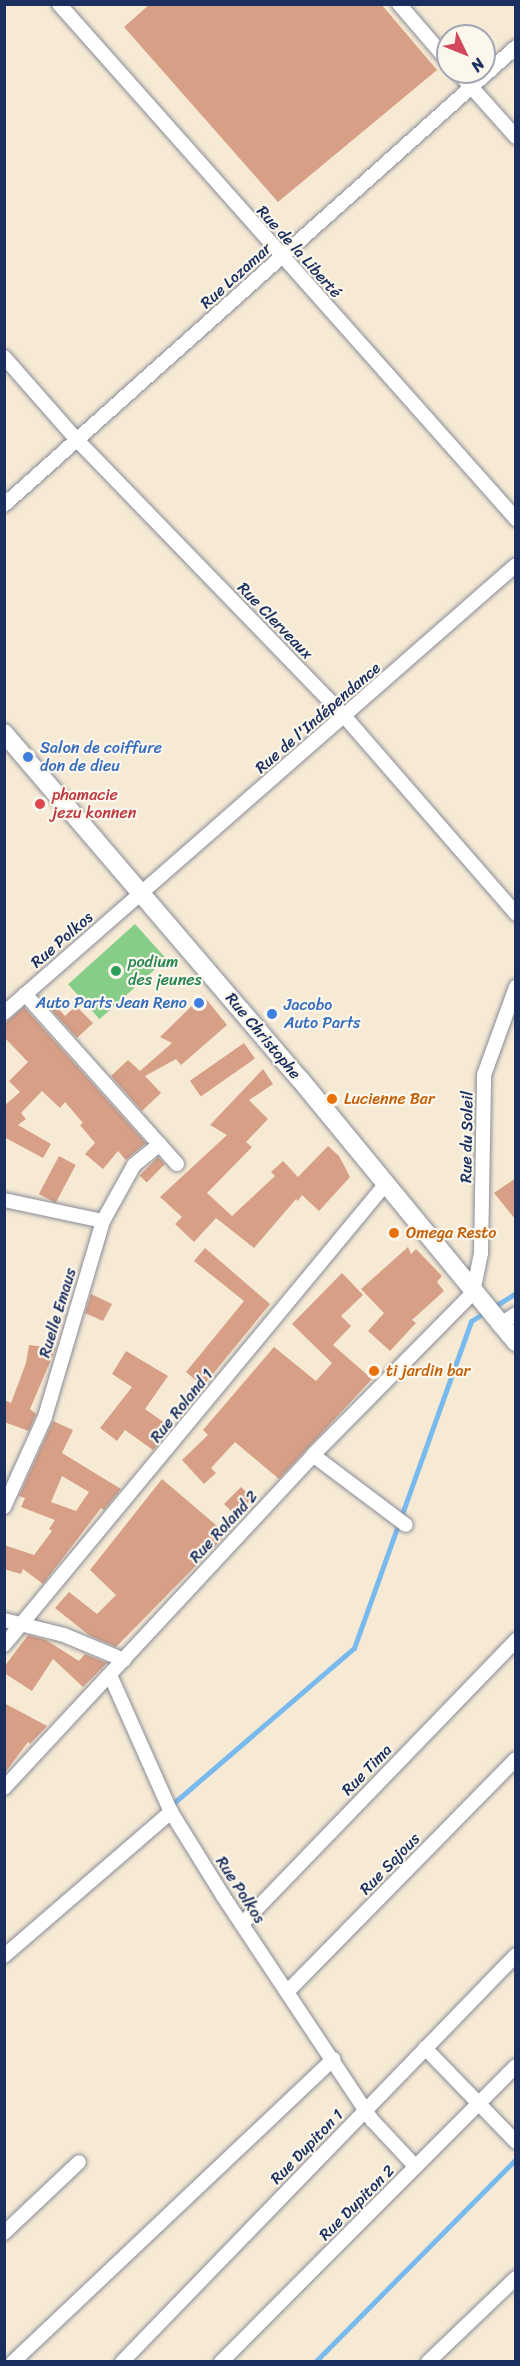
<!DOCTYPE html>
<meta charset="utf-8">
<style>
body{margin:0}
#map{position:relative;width:520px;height:2366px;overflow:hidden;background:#f6ead4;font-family:Sriracha,sans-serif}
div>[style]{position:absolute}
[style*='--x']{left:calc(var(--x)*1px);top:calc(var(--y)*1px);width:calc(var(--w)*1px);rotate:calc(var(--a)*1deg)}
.green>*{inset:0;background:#86cd88;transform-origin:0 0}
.stream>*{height:5px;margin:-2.5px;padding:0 2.5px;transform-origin:2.5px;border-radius:2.5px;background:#79baee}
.building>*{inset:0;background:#d79f86;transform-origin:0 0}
.roads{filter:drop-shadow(0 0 2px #888c99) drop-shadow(0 0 2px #888c99)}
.minor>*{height:14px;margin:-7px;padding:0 7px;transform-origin:7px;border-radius:7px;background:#fff}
.tertiary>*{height:18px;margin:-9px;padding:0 9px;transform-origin:9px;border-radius:9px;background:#fff}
.dots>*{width:16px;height:16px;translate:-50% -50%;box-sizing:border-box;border:3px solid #fbf7ec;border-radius:50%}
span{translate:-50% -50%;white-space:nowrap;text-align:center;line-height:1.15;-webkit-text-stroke:4.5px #fbf7ec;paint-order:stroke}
.street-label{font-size:16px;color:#1b2f5e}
.shop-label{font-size:16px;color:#366cbe}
.left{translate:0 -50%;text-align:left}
.right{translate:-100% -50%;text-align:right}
.health-label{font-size:16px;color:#be3a42}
.leisure-label{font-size:16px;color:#27864d}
.food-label{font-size:16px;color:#c56008}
.frame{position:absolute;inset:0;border:6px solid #1b2f5e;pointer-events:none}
.north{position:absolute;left:436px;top:24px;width:60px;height:60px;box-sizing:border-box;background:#fbf7ec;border:2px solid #a1a7b3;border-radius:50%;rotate:133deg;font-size:16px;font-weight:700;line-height:24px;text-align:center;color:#1b2f5e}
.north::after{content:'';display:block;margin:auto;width:21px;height:27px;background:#d1495b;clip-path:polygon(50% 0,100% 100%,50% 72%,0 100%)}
</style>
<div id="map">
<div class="green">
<div style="left:135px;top:924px;width:47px;height:90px;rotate:48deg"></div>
</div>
<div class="stream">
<div style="--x:169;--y:1807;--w:244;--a:-40.7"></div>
<div style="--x:354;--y:1648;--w:347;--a:-70.3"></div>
<div style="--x:471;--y:1321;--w:53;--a:-31.9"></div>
<div style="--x:315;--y:2362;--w:286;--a:-45.3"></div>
</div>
<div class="building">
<div style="clip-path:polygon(150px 4px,381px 4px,437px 70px,278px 202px,124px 27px)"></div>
<div style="clip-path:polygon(203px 995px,227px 1025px,181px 1065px,176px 1059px,145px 1076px,161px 1093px,142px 1111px,111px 1076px,128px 1060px,140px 1071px,172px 1043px,160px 1037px)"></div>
<div style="clip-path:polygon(49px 998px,65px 1016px,76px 1006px,93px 1023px,77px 1038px,44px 1002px)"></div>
<div style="clip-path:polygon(24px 1007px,146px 1143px,126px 1160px,118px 1151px,103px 1169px,85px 1154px,95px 1143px,80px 1125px,83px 1123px,65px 1102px,60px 1108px,42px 1091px,21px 1113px,26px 1119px,18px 1125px,51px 1144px,43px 1158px,4px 1137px,4px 1106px,20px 1092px,9px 1081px,28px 1062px,4px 1037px,4px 1024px)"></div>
<div style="left:244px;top:1043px;width:19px;height:66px;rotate:55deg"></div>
<div style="clip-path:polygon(263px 1069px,273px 1084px,249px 1100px,268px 1119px,246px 1142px,252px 1147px,207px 1193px,232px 1216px,275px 1176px,271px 1172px,283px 1161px,298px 1177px,328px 1146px,339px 1156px,350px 1177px,319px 1211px,302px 1195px,298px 1201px,296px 1199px,254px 1248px,216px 1218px,194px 1242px,175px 1224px,182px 1217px,160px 1197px,227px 1135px,210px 1125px)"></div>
<div style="left:59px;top:1156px;width:19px;height:43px;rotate:28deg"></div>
<div style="left:158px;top:1157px;width:10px;height:26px;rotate:45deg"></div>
<div style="clip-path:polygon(516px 1178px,516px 1220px,494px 1193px)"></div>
<div style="clip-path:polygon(408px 1247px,411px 1254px,416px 1249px,442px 1276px,437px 1282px,444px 1291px,412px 1320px,416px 1323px,390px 1351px,368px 1331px,384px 1313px,361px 1289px)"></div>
<div style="clip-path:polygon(205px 1248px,270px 1304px,203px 1386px,186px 1372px,244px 1301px,194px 1261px)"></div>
<div style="clip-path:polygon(342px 1273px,363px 1295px,341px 1316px,351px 1326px,333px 1345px,372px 1379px,279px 1479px,235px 1442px,211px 1468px,216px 1473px,204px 1484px,182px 1460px,208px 1435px,203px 1430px,274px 1347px,316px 1381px,332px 1363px,292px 1324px)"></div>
<div style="clip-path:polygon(91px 1294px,112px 1304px,103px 1321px,85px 1313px)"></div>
<div style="clip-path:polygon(29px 1345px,56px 1348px,30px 1409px,36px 1414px,29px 1431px,4px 1422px,4px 1400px,11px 1403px,26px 1363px)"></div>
<div style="clip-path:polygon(126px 1351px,168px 1376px,145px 1409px,172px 1428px,153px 1450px,125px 1430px,117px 1441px,100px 1428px,132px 1387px,112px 1374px)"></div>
<div style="clip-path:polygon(evenodd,53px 1421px,73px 1430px,62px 1453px,121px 1489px,104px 1510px,101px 1508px,43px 1584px,23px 1569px,21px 1574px,4px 1569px,4px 1545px,34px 1555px,52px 1531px,49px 1529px,55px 1520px,21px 1507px,25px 1498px,19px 1496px,53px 1421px,62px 1476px,89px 1492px,76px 1511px,51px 1502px,62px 1476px)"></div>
<div style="clip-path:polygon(162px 1479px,223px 1531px,220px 1533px,224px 1537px,116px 1647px,90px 1636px,55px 1608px,69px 1592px,97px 1614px,116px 1595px,90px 1570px)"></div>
<div style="left:241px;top:1487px;width:16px;height:24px;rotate:45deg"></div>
<div style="clip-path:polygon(28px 1635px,46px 1640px,79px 1661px,85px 1654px,107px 1663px,83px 1687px,53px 1659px,32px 1691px,4px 1673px,4px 1667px)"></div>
<div style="clip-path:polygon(4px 1703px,47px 1726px,30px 1744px,28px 1742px,4px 1774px)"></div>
</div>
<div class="roads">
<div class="minor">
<div style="--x:59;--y:4;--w:689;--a:48.41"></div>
<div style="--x:399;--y:4;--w:75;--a:49.3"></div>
<div style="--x:458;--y:72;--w:87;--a:48.3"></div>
<div style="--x:4;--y:357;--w:111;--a:48.7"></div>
<div style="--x:77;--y:440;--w:385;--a:45.9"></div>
<div style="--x:345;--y:717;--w:261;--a:49"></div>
<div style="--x:4;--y:505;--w:687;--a:-41.81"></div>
<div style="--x:25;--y:994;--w:228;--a:48.2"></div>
<div style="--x:4;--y:1013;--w:680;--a:-41.19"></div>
<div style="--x:4;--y:1200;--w:101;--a:12"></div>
<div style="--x:103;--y:1221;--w:204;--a:106.5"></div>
<div style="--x:45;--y:1417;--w:99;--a:114.5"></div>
<div style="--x:103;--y:1221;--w:64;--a:-61"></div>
<div style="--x:134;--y:1165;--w:33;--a:-39"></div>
<div style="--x:499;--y:1325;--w:20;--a:-33"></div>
<div style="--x:313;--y:1455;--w:116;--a:37"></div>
<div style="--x:4;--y:1620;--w:62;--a:14"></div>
<div style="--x:64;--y:1635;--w:65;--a:22.6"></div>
<div style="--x:4;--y:1645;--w:596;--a:-50.38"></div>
<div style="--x:110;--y:1675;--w:150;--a:66"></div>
<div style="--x:171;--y:1812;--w:99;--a:58.2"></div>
<div style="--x:223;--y:1896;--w:269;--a:56.4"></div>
<div style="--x:372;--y:2120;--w:64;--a:46.9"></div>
<div style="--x:4;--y:1788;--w:454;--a:-47.1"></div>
<div style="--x:313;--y:1455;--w:228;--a:-45.4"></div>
<div style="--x:473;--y:1293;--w:41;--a:-78.7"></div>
<div style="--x:481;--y:1253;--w:178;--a:-89"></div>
<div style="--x:484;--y:1075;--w:94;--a:-70"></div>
<div style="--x:242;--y:1924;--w:395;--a:-46"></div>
<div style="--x:4;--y:1956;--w:221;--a:-40.8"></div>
<div style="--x:288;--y:1991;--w:325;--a:-45.5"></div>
<div style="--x:425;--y:2048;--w:131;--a:45.9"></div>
<div style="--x:4;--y:2233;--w:103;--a:-43.4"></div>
<div style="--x:13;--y:2362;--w:441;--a:-43.4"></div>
<div style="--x:122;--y:2362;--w:566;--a:-45.93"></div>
<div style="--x:221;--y:2362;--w:418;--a:-45.1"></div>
<div style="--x:428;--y:2362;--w:122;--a:-43.7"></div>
</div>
<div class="tertiary">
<div style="--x:4;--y:733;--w:454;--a:49.5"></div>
<div style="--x:299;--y:1078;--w:342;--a:50.6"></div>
</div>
</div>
<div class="dots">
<div style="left:28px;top:757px;background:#3f7fe0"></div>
<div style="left:40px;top:804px;background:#e0444e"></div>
<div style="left:116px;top:971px;background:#2e9e5b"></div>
<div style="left:199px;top:1003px;background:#3f7fe0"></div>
<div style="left:272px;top:1014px;background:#3f7fe0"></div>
<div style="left:332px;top:1099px;background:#e8710a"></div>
<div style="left:394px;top:1233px;background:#e8710a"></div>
<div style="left:374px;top:1371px;background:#e8710a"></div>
</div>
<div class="street-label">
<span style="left:299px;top:252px;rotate:48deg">Rue de la Liberté</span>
<span style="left:236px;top:276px;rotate:-42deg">Rue Lozamar</span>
<span style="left:275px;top:621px;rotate:46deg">Rue Clerveaux</span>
<span style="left:318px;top:718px;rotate:-41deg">Rue de l'Indépendance</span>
<span style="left:62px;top:940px;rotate:-41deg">Rue Polkos</span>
<span style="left:263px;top:1036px;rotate:50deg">Rue Christophe</span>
<span style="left:467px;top:1137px;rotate:-89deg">Rue du Soleil</span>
<span style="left:58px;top:1313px;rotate:-73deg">Ruelle Emaus</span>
<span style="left:182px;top:1406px;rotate:-51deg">Rue Roland 1</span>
<span style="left:224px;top:1527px;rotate:-47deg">Rue Roland 2</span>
<span style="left:367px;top:1770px;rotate:-46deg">Rue Tima</span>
<span style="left:390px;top:1864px;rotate:-46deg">Rue Sajous</span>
<span style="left:240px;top:1890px;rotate:57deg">Rue Polkos</span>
<span style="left:307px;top:2147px;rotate:-46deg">Rue Dupiton 1</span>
<span style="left:357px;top:2203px;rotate:-45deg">Rue Dupiton 2</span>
</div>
<div class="shop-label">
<span class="left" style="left:40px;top:757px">Salon de coiffure<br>don de dieu</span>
<span class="right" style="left:187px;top:1003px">Auto Parts Jean Reno</span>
<span class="left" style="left:284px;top:1014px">Jacobo<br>Auto Parts</span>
</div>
<div class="health-label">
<span class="left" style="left:52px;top:804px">phamacie<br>jezu konnen</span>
</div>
<div class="leisure-label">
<span class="left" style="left:128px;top:971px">podium<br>des jeunes</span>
</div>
<div class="food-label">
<span class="left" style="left:344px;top:1099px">Lucienne Bar</span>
<span class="left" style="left:406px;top:1233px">Omega Resto</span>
<span class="left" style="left:386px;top:1371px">ti jardin bar</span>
</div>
<div class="frame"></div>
<div class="north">N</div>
</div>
